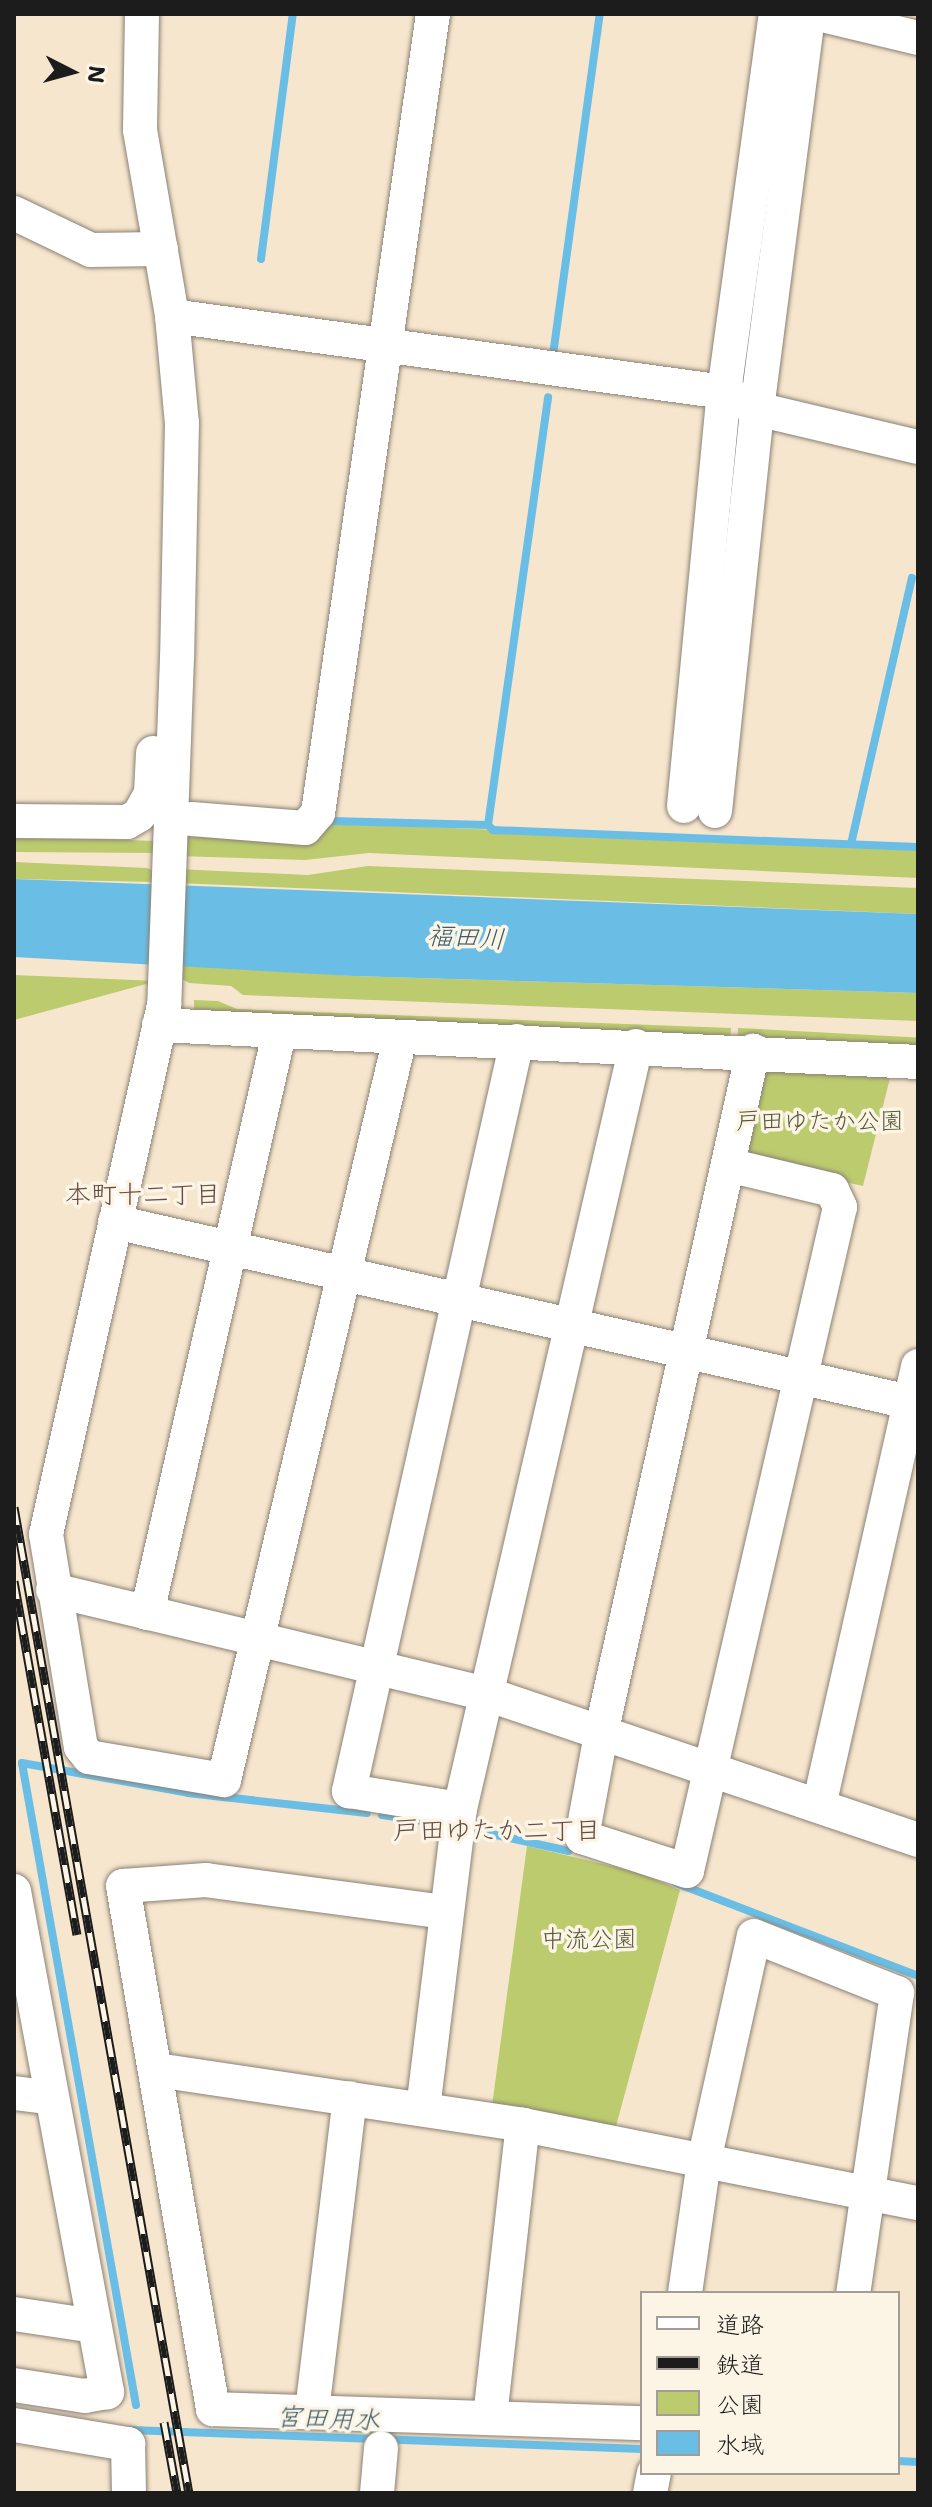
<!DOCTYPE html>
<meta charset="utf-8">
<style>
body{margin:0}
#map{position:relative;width:932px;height:2507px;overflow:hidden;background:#f7e6ce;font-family:"Shantell Sans","Klee One",sans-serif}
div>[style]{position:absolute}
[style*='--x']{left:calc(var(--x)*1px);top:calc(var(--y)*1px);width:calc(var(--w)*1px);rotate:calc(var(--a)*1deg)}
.green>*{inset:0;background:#bccb6e;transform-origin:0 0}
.water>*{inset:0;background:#6abee6}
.stream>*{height:8px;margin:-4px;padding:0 4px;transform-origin:4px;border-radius:4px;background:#6abee6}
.roads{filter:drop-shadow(0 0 2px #8a8175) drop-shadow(0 0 2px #8a8175)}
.minor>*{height:34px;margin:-17px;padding:0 17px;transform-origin:17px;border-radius:17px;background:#fff}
.rail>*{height:9px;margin-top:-4.5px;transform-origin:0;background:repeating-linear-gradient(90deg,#fcf5e5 0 18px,#1c1c1c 0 36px);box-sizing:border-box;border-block:2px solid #1c1c1c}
span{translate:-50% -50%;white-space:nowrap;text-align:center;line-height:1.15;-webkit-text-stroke:7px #fcf5e5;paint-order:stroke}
.park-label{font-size:24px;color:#545939}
.water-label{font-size:26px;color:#3b5d6d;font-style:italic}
.neighbourhood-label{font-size:26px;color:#654b44}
.frame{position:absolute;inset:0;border:16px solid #1c1c1c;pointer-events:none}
.legend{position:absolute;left:640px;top:2291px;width:260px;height:184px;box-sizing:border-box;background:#fcf5e5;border:2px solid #a29e95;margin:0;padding:10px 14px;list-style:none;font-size:24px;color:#1c1c1c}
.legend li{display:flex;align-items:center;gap:16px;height:40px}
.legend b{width:40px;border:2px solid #a29e95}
.north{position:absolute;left:32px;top:32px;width:80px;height:80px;-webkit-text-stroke:6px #fcf5e5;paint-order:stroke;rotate:96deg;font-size:22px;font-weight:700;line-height:32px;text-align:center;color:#1c1c1c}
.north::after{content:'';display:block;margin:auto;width:28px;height:36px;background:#1c1c1c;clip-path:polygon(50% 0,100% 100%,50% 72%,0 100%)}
</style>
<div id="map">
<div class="green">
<div style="clip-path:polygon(332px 823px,918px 848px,918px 878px,369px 853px,305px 860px,178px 856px,178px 837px,313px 838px)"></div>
<div style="clip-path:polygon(14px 836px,155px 841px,155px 853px,14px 852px)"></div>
<div style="clip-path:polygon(14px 862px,147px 868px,156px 872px,153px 882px,14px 879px)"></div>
<div style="clip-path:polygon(368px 866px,918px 888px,918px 914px,176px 883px,176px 869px,308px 875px)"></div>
<div style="clip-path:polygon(179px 962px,353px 976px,918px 993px,918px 1021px,243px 995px,231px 986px,189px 983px,178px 977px)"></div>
<div style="clip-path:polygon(14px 975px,157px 981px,14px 1020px)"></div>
<div style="clip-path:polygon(194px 1000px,218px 1001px,237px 1009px,731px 1028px,730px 1042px,194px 1020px)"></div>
<div style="left:738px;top:1028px;width:180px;height:14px;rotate:3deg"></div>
<div style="clip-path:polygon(761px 1070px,891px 1074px,863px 1186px,749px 1160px,743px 1150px)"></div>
<div style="clip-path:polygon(527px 1846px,637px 1872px,680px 1890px,615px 2130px,492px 2106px)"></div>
</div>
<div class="water">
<div style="clip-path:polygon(14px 879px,918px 914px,918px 993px,353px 976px,14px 957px)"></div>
</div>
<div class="stream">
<div style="--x:261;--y:259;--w:247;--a:-82.6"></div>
<div style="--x:553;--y:355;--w:344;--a:-82.2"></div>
<div style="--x:488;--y:825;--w:432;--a:-82"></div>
<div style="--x:324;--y:827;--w:9;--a:-41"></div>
<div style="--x:331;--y:821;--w:157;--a:1.5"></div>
<div style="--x:488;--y:825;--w:7;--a:45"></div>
<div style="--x:493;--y:830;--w:425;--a:2.3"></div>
<div style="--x:851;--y:844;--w:273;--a:-77.1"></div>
<div style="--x:382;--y:1815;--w:70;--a:8.2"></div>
<div style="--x:464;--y:1828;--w:107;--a:12.4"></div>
<div style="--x:676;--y:1883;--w:259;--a:21"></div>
<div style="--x:136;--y:2405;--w:652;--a:-100.07"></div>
<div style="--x:22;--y:1763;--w:169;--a:10.2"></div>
<div style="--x:188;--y:1793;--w:180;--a:6.4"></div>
<div style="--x:131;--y:2430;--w:511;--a:2.13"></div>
<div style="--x:898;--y:2461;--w:20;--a:3"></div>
</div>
<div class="roads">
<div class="minor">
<div style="--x:142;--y:14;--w:116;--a:91"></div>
<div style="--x:140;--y:130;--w:189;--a:80.2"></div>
<div style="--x:172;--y:316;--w:107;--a:84.7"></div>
<div style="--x:182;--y:423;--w:234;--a:91.2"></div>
<div style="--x:177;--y:657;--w:348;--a:92.1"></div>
<div style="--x:164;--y:1005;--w:542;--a:102.57"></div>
<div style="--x:46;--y:1534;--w:216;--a:80.7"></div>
<div style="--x:81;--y:1747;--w:13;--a:51"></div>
<div style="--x:89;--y:1757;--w:137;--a:9.7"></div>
<div style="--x:224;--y:1780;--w:763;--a:-76.66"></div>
<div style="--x:818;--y:14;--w:103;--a:13.5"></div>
<div style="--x:14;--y:213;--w:85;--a:25.7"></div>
<div style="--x:91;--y:250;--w:70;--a:-0.8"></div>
<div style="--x:172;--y:316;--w:557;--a:7.84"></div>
<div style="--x:724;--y:392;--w:37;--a:27"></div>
<div style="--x:757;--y:409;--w:165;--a:13.3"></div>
<div style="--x:684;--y:806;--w:416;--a:-84.5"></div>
<div style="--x:724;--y:392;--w:382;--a:-82.2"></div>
<div style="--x:715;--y:811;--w:404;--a:-84"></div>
<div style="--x:757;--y:409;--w:398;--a:-82.6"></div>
<div style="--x:192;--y:819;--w:113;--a:4.6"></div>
<div style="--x:305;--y:828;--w:20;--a:-49"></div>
<div style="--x:318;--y:813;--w:807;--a:-81.81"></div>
<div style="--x:14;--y:821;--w:113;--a:0.5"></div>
<div style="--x:127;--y:822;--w:14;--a:-30"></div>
<div style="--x:139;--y:815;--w:25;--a:-61"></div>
<div style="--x:151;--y:793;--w:40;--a:-87.1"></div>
<div style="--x:159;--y:1025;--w:760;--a:2.79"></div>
<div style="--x:517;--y:1041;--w:769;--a:102.63"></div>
<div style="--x:349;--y:1791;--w:112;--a:9.2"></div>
<div style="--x:460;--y:1809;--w:783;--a:-77.01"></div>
<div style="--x:728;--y:1165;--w:107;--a:13.5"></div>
<div style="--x:832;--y:1190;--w:19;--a:65"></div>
<div style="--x:840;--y:1207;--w:681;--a:102.98"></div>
<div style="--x:687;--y:1871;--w:110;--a:-162.1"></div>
<div style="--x:582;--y:1837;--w:110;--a:-79.5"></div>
<div style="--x:602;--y:1729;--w:695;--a:-77.44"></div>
<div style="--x:115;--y:1222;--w:823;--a:12.77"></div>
<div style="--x:53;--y:1590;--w:446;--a:13.5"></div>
<div style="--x:487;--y:1694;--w:455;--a:18.7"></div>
<div style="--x:147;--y:1613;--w:594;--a:-77.16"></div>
<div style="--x:819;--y:1806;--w:451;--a:-77.3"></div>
<div style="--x:14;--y:1891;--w:510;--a:79.48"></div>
<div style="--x:107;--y:2392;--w:22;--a:170"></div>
<div style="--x:85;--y:2396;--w:72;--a:-171.2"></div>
<div style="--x:445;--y:1912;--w:241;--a:-172.4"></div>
<div style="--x:206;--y:1880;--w:83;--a:175.9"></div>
<div style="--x:123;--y:1886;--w:531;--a:80.24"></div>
<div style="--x:213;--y:2409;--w:429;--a:1.9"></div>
<div style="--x:157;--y:2070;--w:370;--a:8.5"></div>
<div style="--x:523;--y:2125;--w:403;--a:11.2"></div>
<div style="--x:14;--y:2093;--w:38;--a:7"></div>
<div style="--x:423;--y:2109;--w:302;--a:-83"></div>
<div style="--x:685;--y:2293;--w:133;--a:-81.8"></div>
<div style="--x:704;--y:2161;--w:230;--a:-77.5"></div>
<div style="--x:754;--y:1936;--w:154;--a:21.7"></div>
<div style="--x:897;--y:1993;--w:303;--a:98.3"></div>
<div style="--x:14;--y:2314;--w:81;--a:8.5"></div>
<div style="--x:312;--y:2411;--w:315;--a:-83.1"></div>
<div style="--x:490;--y:2417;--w:294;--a:-83.6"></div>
<div style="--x:14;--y:2425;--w:116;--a:9.5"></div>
<div style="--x:128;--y:2444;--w:49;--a:88.8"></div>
<div style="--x:377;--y:2493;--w:45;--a:-84.9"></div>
<div style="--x:650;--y:2493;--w:20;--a:-79"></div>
</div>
</div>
<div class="rail">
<div style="--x:14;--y:1507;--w:1001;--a:79.94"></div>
<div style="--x:14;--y:1581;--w:359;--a:79.9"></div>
<div style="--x:164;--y:2422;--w:72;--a:79.6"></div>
</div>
<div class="park-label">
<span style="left:820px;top:1122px">戸田ゆたか公園</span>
<span style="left:589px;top:1940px">中流公園</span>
</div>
<div class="water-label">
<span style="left:466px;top:937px;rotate:3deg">福田川</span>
<span style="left:328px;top:2418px;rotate:2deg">宮田用水</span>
</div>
<div class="neighbourhood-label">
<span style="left:143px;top:1194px">本町十二丁目</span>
<span style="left:497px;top:1830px">戸田ゆたか二丁目</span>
</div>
<div class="frame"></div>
<ul class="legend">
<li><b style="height:10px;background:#fff"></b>道路</li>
<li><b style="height:10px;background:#1c1c1c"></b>鉄道</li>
<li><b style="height:22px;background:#bccb6e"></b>公園</li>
<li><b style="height:22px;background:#6abee6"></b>水域</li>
</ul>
<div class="north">N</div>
</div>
